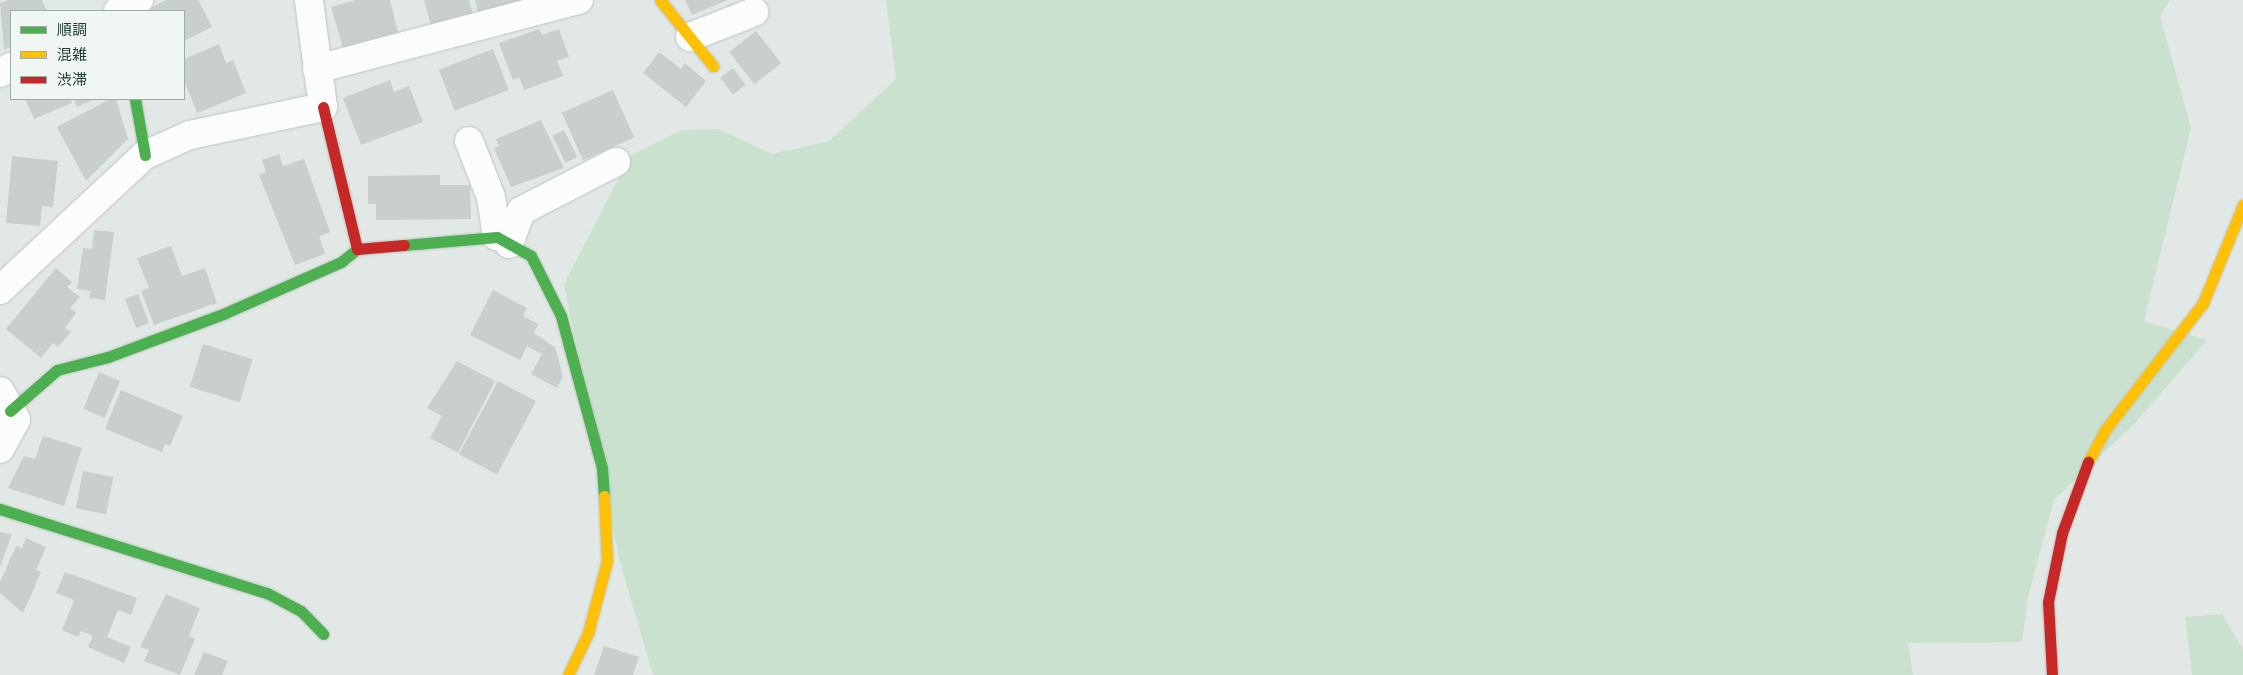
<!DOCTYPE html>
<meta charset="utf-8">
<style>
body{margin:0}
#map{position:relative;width:2243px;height:675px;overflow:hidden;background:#e2e8e5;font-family:Overpass,"Noto Sans JP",sans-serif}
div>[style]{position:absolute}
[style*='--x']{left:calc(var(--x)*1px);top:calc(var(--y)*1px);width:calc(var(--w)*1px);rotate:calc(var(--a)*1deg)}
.green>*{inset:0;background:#cbe1d0}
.building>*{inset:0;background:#c9cfcc;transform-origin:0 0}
.roads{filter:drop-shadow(0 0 1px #bfc5c2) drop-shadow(0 0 1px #bfc5c2)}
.street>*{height:28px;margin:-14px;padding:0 14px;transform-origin:14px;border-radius:14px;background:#fbfcfb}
.fast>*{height:11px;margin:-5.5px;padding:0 5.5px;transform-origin:5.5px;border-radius:5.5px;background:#4caf50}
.slow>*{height:11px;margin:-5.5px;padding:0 5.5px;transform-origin:5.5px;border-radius:5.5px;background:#ffc107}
.jam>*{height:11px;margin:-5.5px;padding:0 5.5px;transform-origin:5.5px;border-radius:5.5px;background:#c62828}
span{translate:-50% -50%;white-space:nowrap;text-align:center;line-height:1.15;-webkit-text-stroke:5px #f0f7f3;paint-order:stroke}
.legend{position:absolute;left:10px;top:10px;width:175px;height:90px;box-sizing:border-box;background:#f0f7f3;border:1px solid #9daca5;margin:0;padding:6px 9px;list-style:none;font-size:15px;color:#203b31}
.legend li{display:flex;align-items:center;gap:10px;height:25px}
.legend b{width:25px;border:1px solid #9daca5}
</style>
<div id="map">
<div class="green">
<div style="clip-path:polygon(886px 0,2170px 0,2160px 16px,2191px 128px,2144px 321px,2207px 340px,2136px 422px,2054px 500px,2028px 597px,2022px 642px,1908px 643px,1913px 675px,653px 675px,620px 562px,564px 284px,630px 156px,682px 130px,718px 129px,772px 154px,829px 141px,896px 79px)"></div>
<div style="clip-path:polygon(2222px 614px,2243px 649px,2243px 675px,2192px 675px,2185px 617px)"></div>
</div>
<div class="building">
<div style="clip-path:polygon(8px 0,42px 0,47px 11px,11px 11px,11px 47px,4px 50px,0 3px)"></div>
<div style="clip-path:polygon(166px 0,198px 0,212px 27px,184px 41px,184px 11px,144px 11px)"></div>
<div style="clip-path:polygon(356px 0,390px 0,398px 32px,343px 48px,331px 7px)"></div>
<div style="clip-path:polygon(424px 0,469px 0,473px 14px,431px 26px)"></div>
<div style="clip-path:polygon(475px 0,519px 0,519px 1px,478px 12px)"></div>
<div style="clip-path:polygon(685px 0,728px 0,692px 15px)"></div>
<div style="clip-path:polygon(539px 29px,542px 35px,559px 29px,569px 57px,557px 61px,563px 76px,524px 90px,519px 77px,513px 80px,499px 43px)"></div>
<div style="left:756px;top:31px;width:41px;height:34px;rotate:52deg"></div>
<div style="clip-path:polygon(219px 44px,226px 63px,233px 60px,246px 93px,197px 113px,184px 80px,184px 59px)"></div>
<div style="left:493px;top:49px;width:44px;height:58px;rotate:69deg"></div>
<div style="clip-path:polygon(659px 52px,681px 69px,685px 63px,706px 81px,686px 107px,643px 73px)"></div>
<div style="left:733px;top:68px;width:21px;height:16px;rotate:53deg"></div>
<div style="clip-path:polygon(390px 80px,394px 92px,409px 86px,423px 122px,361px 145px,343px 98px)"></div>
<div style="left:613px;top:90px;width:52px;height:56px;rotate:66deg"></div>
<div style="clip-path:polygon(25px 99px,71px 99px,72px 103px,34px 119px)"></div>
<div style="clip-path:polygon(74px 99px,95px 99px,77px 107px)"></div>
<div style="clip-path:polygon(110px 99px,116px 99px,128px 139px,86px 181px,57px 127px)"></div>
<div style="clip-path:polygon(541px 120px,564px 168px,511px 187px,494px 148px,499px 146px,496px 139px)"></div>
<div style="left:564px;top:130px;width:30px;height:13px;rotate:64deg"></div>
<div style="clip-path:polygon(279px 154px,283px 166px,304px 159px,330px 232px,319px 236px,325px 254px,295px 265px,259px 175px,266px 172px,262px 160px)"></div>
<div style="clip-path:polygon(12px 156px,58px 161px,53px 207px,42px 206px,40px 226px,6px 223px)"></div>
<div style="clip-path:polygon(440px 175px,440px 185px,470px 185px,471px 219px,376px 220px,376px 204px,368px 204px,368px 176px)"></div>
<div style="clip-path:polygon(94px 230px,114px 232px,105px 300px,89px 298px,91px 291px,77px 289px,83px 248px,92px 249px)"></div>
<div style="clip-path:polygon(171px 246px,182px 276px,205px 268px,217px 303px,154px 325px,141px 291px,149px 288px,137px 258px)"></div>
<div style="clip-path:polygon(56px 268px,72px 282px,67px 287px,80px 297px,70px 308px,76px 313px,65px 328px,71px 332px,58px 347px,53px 343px,41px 358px,6px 329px)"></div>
<div style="clip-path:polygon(493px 290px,527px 308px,523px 316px,538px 324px,534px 333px,555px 347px,563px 376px,557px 388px,531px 374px,542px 354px,527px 346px,520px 360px,470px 335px)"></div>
<div style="left:138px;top:294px;width:31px;height:14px;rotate:69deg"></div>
<div style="left:203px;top:344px;width:52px;height:45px;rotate:17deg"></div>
<div style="clip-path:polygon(457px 361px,495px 381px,458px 453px,430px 438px,442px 416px,427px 408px)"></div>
<div style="left:99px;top:372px;width:23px;height:40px;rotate:23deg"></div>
<div style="left:498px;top:381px;width:43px;height:83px;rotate:28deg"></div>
<div style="clip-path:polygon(121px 390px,183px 416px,170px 446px,165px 444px,162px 452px,105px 429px)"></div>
<div style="clip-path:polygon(43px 436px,82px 448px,64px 506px,8px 488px,24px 456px,35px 459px)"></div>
<div style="left:83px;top:471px;width:31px;height:38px;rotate:11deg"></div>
<div style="clip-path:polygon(0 532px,12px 534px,0 567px)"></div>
<div style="clip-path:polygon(26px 538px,46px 547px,36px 570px,41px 572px,23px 613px,0 593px,0 582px,16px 546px,22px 548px)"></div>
<div style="clip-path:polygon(65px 572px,137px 598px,131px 615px,118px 610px,107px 637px,131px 647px,124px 663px,88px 647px,93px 636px,81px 631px,78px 637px,62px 630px,74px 600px,56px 593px)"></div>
<div style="clip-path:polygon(166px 594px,200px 608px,189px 636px,195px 639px,180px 675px,144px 661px,149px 650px,140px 647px)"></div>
<div style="clip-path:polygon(604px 646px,639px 657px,633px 675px,594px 675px)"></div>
<div style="clip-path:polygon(204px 652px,228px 661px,222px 675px,194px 675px)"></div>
</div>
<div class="roads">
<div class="street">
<div style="--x:118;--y:11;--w:24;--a:-28"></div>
<div style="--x:690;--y:37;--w:69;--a:-21.3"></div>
<div style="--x:317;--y:69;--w:271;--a:-14.8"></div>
<div style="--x:0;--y:73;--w:13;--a:-29"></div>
<div style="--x:469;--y:141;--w:60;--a:68.6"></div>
<div style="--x:491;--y:197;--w:40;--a:81.5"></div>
<div style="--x:509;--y:244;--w:35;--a:-70"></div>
<div style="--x:521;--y:211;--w:107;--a:-27.3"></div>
<div style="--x:0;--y:290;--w:198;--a:-43"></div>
<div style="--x:145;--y:155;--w:49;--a:-24"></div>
<div style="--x:190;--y:135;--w:136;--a:-11.9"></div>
<div style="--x:323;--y:107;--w:108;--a:-97.5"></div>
<div style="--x:0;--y:391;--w:33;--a:61"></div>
<div style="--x:16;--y:420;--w:33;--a:119"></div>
</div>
<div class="fast">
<div style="--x:135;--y:99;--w:57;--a:79.9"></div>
<div style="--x:404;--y:245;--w:93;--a:-4.9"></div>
<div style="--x:497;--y:237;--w:39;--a:29"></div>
<div style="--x:531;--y:256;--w:67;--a:63.4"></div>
<div style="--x:561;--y:316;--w:157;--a:74.9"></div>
<div style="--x:602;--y:468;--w:28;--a:86"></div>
<div style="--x:10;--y:411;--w:62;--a:-41.1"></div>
<div style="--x:57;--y:370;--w:53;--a:-14.3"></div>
<div style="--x:108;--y:357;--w:123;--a:-20.5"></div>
<div style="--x:223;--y:314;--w:129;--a:-23.8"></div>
<div style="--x:341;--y:262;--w:21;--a:-39"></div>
<div style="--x:0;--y:509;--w:280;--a:17.5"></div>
<div style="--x:267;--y:593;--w:38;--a:28"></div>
<div style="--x:301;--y:611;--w:32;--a:46"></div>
</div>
<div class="slow">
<div style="--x:660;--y:0;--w:85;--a:51.2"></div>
<div style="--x:2088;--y:462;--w:36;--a:-62"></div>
<div style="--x:2105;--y:430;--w:160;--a:-52.3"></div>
<div style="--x:2203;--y:303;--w:106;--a:-67.8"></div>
<div style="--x:568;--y:675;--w:47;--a:-64.5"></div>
<div style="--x:588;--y:633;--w:74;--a:-75.2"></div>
<div style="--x:607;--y:561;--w:65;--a:-92.6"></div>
</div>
<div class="jam">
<div style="--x:323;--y:107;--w:146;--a:76.5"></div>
<div style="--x:357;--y:249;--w:47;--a:-4.9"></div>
<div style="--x:2052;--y:675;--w:73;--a:-93.1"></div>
<div style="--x:2048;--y:602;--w:70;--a:-78.5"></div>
<div style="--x:2062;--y:533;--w:76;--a:-69.9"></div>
</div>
</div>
<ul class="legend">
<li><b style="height:6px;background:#4caf50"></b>順調</li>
<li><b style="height:6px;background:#ffc107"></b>混雑</li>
<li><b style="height:6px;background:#c62828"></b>渋滞</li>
</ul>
</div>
